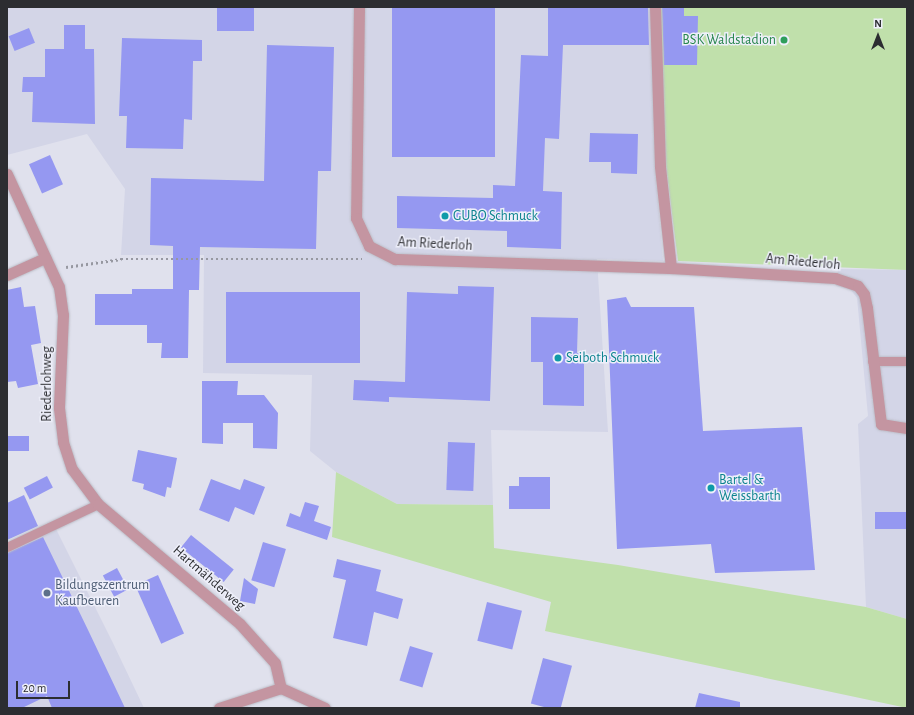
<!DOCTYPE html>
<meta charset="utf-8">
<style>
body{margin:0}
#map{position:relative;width:914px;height:715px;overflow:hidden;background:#e0e1ed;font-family:"Alegreya Sans",sans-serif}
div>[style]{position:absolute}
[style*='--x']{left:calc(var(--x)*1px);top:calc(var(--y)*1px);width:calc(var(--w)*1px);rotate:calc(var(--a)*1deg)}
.built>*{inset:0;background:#d3d5e7}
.green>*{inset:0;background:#c0e0ab}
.building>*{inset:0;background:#9598f1;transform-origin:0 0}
.path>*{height:2.5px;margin-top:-1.25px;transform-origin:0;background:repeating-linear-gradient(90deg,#9798a1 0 2px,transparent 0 5px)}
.roads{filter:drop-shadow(0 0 1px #bcbdc7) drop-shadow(0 0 1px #bcbdc7)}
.service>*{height:9px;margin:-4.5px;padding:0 4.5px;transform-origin:4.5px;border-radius:4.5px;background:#c495a1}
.minor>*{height:11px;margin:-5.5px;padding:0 5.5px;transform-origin:5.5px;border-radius:5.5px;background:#c495a1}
.dots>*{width:11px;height:11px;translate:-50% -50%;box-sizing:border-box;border:2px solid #eeeffa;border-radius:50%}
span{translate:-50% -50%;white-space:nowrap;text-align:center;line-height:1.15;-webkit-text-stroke:3px #eeeffa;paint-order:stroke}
.leisure-label{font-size:14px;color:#27864d}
.right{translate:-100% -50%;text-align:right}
.culture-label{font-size:14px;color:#0d838f}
.left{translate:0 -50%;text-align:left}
.street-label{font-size:14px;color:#2c2d31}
.service-label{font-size:14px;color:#4e5e75}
.frame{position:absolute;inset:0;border:8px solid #2c2d31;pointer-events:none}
.north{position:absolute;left:858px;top:16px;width:40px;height:40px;-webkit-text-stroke:3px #eeeffa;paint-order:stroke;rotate:0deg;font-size:11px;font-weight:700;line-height:16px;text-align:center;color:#2c2d31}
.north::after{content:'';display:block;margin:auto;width:14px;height:18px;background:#2c2d31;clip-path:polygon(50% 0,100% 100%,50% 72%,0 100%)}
.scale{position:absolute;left:16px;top:681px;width:54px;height:18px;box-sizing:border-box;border:2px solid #2c2d31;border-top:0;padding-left:5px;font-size:12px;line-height:14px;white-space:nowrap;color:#2c2d31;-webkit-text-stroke:3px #eeeffa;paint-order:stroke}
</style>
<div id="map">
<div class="built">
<div style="clip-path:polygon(7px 7px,650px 7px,655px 166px,663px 261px,597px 259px,608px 432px,491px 430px,493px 505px,397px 504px,336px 472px,310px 451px,312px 375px,203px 373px,204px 255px,121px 255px,125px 189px,87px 134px,7px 155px)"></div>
<div style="clip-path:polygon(838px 269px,907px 270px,907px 619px,866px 607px,858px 424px,868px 416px,857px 298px,850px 289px,836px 286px)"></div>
<div style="clip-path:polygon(55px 527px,112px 641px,144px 708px,7px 708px,7px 550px)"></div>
</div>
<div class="green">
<div style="clip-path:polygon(659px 7px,907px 7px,907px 270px,678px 261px,666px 166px)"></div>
<div style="clip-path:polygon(336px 472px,397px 504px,493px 505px,494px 548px,618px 565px,866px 607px,907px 619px,907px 708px,545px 631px,551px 602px,332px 537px)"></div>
</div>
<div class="building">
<div style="left:217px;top:7px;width:37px;height:24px"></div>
<div style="left:392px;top:7px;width:103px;height:150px"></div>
<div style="clip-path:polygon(548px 7px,648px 7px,649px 45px,563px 45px,559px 139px,545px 138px,543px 191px,562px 192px,561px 249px,507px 247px,507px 231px,397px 228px,397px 196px,493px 198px,493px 185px,515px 186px,521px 55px,548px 56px)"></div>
<div style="clip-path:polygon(662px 7px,684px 7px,684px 16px,698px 16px,697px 65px,664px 65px)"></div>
<div style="clip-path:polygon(64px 25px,85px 25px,85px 49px,94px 49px,95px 124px,32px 122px,33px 92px,22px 92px,23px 77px,45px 77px,45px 49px,64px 49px)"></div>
<div style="left:29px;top:28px;width:16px;height:22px;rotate:68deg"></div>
<div style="clip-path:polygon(122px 38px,202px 40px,202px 61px,193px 61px,192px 120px,184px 119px,183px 149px,126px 148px,127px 116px,119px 116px)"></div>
<div style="clip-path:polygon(267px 45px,334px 47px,331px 171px,318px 171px,316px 249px,200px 247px,199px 290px,189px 290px,188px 358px,161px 358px,162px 343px,147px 343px,147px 325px,95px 325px,95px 294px,132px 294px,132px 289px,173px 289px,173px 246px,150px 245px,151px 178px,264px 181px)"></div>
<div style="clip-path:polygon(590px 133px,638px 134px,637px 174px,611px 173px,611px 162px,589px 162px)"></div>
<div style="left:50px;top:155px;width:32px;height:23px;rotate:66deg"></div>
<div style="clip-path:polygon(458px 286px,494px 287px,490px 401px,389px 397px,389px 402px,353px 400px,354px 380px,405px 382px,407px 292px,458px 294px)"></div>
<div style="clip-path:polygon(21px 287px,24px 307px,35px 306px,41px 343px,31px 345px,38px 384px,18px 388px,16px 381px,7px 382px,7px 290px)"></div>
<div style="left:226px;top:292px;width:134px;height:71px"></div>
<div style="clip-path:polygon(626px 297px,631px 307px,694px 307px,703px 431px,802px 427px,815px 570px,715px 573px,711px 544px,617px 549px,607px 300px)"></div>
<div style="clip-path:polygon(531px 317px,578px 318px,577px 353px,584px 353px,584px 406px,543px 405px,543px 362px,531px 362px)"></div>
<div style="clip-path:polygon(202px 381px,238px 381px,237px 395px,264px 395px,278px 413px,277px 449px,253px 448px,253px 423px,223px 423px,223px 444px,202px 443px)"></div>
<div style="left:7px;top:436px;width:22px;height:15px"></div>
<div style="left:448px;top:442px;width:27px;height:48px;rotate:2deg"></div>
<div style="clip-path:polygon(138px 450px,177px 458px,171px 488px,167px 487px,165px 497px,143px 489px,144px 484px,132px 481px)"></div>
<div style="left:47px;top:476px;width:13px;height:26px;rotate:63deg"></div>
<div style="clip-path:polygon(519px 477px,550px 477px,550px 509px,509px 509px,509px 486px,519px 486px)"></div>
<div style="clip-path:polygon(211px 479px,240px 490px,244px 479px,265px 487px,254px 515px,235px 507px,229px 522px,199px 510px)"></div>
<div style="clip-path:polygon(24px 495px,38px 526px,7px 540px,7px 503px)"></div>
<div style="clip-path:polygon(305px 502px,319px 506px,314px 521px,331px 527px,327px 540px,286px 526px,290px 513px,300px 517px)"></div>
<div style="left:875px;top:512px;width:32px;height:17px"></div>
<div style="left:191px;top:535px;width:55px;height:16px;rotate:39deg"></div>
<div style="clip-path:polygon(43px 537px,89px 632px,125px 708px,52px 708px,47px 696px,22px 708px,7px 708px,7px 553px)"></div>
<div style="left:263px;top:542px;width:24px;height:40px;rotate:17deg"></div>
<div style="clip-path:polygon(337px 559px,381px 570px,376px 591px,403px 599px,398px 619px,374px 612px,367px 646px,333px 638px,346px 580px,333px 577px)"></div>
<div style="left:117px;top:568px;width:24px;height:16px;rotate:62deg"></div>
<div style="left:158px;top:575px;width:64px;height:25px;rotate:66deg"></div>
<div style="clip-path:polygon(244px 578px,258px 589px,255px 604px,240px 601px)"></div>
<div style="left:487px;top:602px;width:36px;height:40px;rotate:14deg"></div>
<div style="left:410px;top:646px;width:24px;height:36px;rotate:17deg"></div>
<div style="left:543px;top:658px;width:30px;height:47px;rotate:15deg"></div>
<div style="clip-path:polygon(699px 693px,740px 702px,740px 708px,695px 708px)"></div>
</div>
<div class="path">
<div style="--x:66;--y:267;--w:56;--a:-8.3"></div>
<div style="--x:121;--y:259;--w:241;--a:0"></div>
</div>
<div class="roads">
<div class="service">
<div style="--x:872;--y:361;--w:35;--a:0"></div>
<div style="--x:7;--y:547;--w:101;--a:-25.3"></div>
</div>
<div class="minor">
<div style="--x:359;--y:7;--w:211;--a:90.8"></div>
<div style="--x:356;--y:218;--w:31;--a:65"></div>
<div style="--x:369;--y:246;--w:29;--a:27"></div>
<div style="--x:395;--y:259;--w:276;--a:1.9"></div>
<div style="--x:671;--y:268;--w:103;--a:-96.2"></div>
<div style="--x:660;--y:166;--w:159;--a:-91.8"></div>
<div style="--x:7;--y:174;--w:124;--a:65.3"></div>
<div style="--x:59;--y:287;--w:28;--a:82"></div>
<div style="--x:63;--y:315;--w:93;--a:92.5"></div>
<div style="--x:59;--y:408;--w:34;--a:83"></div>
<div style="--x:63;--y:442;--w:28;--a:72"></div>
<div style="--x:72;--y:469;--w:44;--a:53.4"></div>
<div style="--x:98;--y:504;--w:186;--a:40.2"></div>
<div style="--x:240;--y:624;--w:52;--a:48.1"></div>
<div style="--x:275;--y:663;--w:26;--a:77"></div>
<div style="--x:671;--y:268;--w:164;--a:3.5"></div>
<div style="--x:835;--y:278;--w:24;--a:19"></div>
<div style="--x:858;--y:286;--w:10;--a:53"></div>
<div style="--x:864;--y:294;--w:14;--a:78"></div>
<div style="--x:867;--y:308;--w:117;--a:83.1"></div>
<div style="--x:881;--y:424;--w:26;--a:9"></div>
<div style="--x:7;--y:275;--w:42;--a:-24.1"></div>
<div style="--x:219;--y:708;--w:65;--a:-17.9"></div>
<div style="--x:281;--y:688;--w:48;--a:24.4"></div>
</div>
</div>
<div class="dots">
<div style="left:784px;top:40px;background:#2e9e5b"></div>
<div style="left:445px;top:216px;background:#0f9aa8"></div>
<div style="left:558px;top:358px;background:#0f9aa8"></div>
<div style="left:711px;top:488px;background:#0f9aa8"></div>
<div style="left:47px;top:593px;background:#5c6f8a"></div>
</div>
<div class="leisure-label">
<span class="right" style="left:776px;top:40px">BSK Waldstadion</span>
</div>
<div class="culture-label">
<span class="left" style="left:453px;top:216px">GUBO Schmuck</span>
<span class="left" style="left:566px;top:358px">Seiboth Schmuck</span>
<span class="left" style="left:719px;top:488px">Bartel &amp;<br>Weissbarth</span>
</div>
<div class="street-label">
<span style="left:435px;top:244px;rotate:3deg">Am Riederloh</span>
<span style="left:803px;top:262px;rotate:5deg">Am Riederloh</span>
<span style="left:47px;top:384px;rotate:-90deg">Riederlohweg</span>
<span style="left:209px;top:578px;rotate:41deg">Hartmähderweg</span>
</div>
<div class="service-label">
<span class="left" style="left:55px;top:593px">Bildungszentrum<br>Kaufbeuren</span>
</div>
<div class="frame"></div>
<div class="north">N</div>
<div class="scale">20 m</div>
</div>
